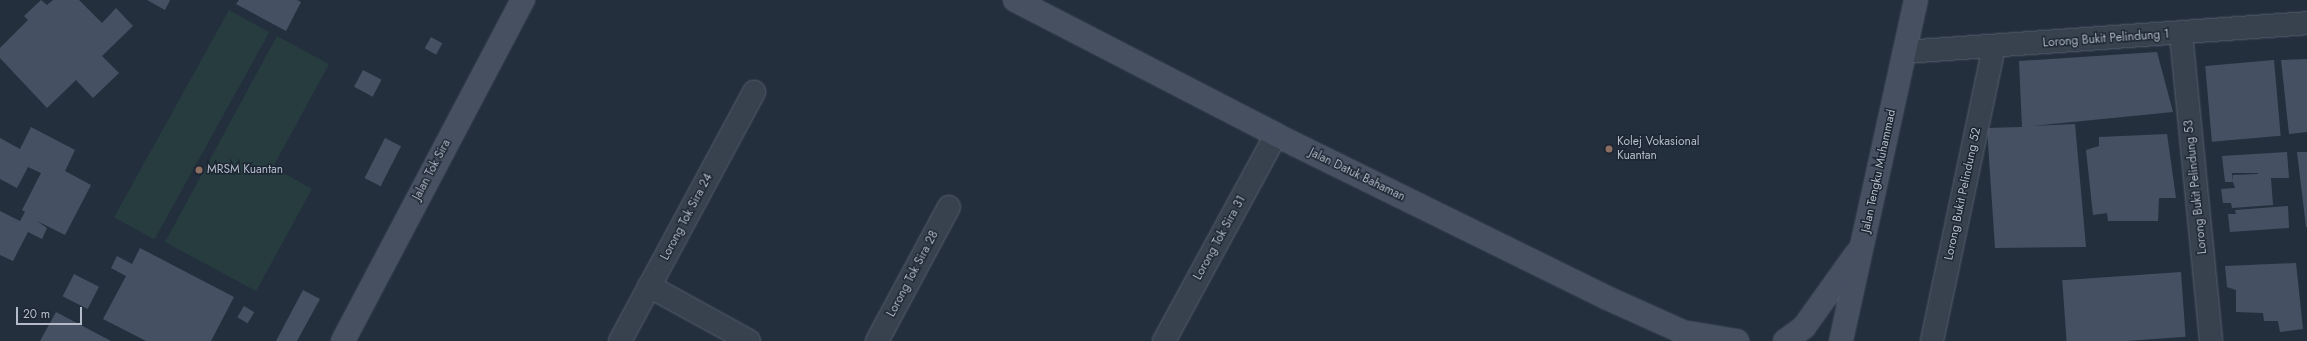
<!DOCTYPE html>
<style>
body{margin:0}
#map{position:relative;width:2307px;height:341px;overflow:hidden;background:#242f3e;font-family:Jost,sans-serif}
div>[style]{position:absolute}
[style*='--x']{left:calc(var(--x)*1px);top:calc(var(--y)*1px);width:calc(var(--w)*1px);rotate:calc(var(--a)*1deg)}
.green>*{inset:0;background:#263c3f;transform-origin:0 0}
.building>*{inset:0;background:#455162;transform-origin:0 0}
.roads{filter:drop-shadow(0 0 1px #565f6c) drop-shadow(0 0 1px #565f6c)}
.street>*{height:22px;margin:-11px;padding:0 11px;transform-origin:11px;border-radius:11px;background:#38414e}
.secondary>*{height:22px;margin:-11px;padding:0 11px;transform-origin:11px;border-radius:11px;background:#465061}
.dots>*{width:11px;height:11px;translate:-50% -50%;box-sizing:border-box;border:2px solid #1d2633;border-radius:50%}
span{translate:-50% -50%;white-space:nowrap;text-align:center;line-height:1.15;-webkit-text-stroke:3px #1d2633;paint-order:stroke}
.street-label{font-size:12px;color:#b4bcc9}
.poi-label{font-size:12px;color:#b4bcc9}
.left{translate:0 -50%;text-align:left}
.scale{position:absolute;left:16px;top:307px;width:66px;height:18px;box-sizing:border-box;border:2px solid #b4bcc9;border-top:0;padding-left:5px;font-size:12px;line-height:14px;white-space:nowrap;color:#b4bcc9;-webkit-text-stroke:3px #1d2633;paint-order:stroke}
</style>
<div id="map">
<div class="green">
<div style="left:229px;top:10px;width:46px;height:237px;rotate:29deg"></div>
<div style="clip-path:polygon(277px 36px,329px 64px,273px 167px,312px 189px,256px 291px,165px 242px)"></div>
</div>
<div class="building">
<div style="clip-path:polygon(41px 0,47px 5px,53px 0,79px 0,102px 23px,116px 8px,133px 26px,102px 56px,119px 73px,93px 98px,76px 80px,47px 108px,0 58px,0 48px,28px 20px,24px 16px)"></div>
<div style="clip-path:polygon(147px 0,170px 0,165px 10px)"></div>
<div style="clip-path:polygon(239px 0,297px 0,301px 2px,286px 31px,236px 4px)"></div>
<div style="left:431px;top:37px;width:13px;height:13px;rotate:29deg"></div>
<div style="clip-path:polygon(2157px 52px,2173px 112px,2031px 126px,2075px 124px,2086px 247px,1995px 248px,1987px 128px,2022px 127px,2019px 61px)"></div>
<div style="clip-path:polygon(2307px 59px,2307px 132px,2289px 134px,2281px 60px)"></div>
<div style="left:2274px;top:60px;width:76px;height:69px;rotate:85deg"></div>
<div style="left:363px;top:70px;width:21px;height:19px;rotate:28deg"></div>
<div style="clip-path:polygon(31px 127px,75px 150px,65px 171px,91px 185px,65px 235px,37px 221px,47px 228px,42px 239px,28px 232px,13px 261px,0 255px,0 211px,20px 221px,25px 212px,22px 210px,41px 173px,28px 167px,17px 188px,0 179px,0 138px,20px 149px)"></div>
<div style="clip-path:polygon(2167px 134px,2176px 198px,2159px 198px,2158px 221px,2108px 221px,2107px 213px,2093px 215px,2086px 150px,2099px 146px,2099px 137px)"></div>
<div style="left:385px;top:138px;width:18px;height:45px;rotate:27deg"></div>
<div style="clip-path:polygon(evenodd,2287px 152px,2289px 178px,2271px 178px,2273px 205px,2232px 208px,2231px 203px,2223px 203px,2221px 189px,2235px 188px,2233px 182px,2225px 182px,2222px 156px,2287px 152px,2232px 173px,2258px 173px,2258px 174px,2233px 175px,2233px 182px,2232px 173px)"></div>
<div style="clip-path:polygon(2297px 152px,2307px 152px,2307px 227px,2306px 227px)"></div>
<div style="clip-path:polygon(2288px 206px,2289px 228px,2230px 232px,2228px 214px,2236px 214px,2235px 210px)"></div>
<div style="clip-path:polygon(140px 248px,234px 297px,211px 341px,146px 341px,103px 319px,126px 276px,111px 268px,117px 256px,132px 264px)"></div>
<div style="clip-path:polygon(2296px 263px,2303px 329px,2280px 332px,2278px 321px,2264px 321px,2263px 313px,2236px 312px,2236px 290px,2227px 287px,2225px 266px)"></div>
<div style="left:2181px;top:272px;width:65px;height:119px;rotate:86deg"></div>
<div style="left:74px;top:274px;width:28px;height:25px;rotate:27deg"></div>
<div style="clip-path:polygon(303px 290px,320px 299px,297px 341px,276px 341px)"></div>
<div style="left:244px;top:306px;width:12px;height:13px;rotate:31deg"></div>
<div style="clip-path:polygon(56px 312px,111px 341px,40px 341px)"></div>
</div>
<div class="roads">
<div class="street">
<div style="--x:2181;--y:34;--w:308;--a:84.4"></div>
<div style="--x:1905;--y:52;--w:403;--a:-4.1"></div>
<div style="--x:649;--y:286;--w:114;--a:28.8"></div>
<div style="--x:620;--y:341;--w:283;--a:-61.7"></div>
<div style="--x:877;--y:341;--w:152;--a:-61.8"></div>
<div style="--x:1164;--y:341;--w:234;--a:-61.5"></div>
<div style="--x:1932;--y:341;--w:300;--a:-78.1"></div>
</div>
<div class="secondary">
<div style="--x:1015;--y:0;--w:294;--a:27.3"></div>
<div style="--x:1276;--y:135;--w:367;--a:26.2"></div>
<div style="--x:1605;--y:297;--w:107;--a:24.2"></div>
<div style="--x:1689;--y:333;--w:49;--a:9.5"></div>
<div style="--x:343;--y:341;--w:386;--a:-62.2"></div>
<div style="--x:1785;--y:341;--w:24;--a:-36"></div>
<div style="--x:1804;--y:327;--w:91;--a:-54.4"></div>
<div style="--x:1841;--y:341;--w:349;--a:-77.6"></div>
</div>
</div>
<div class="dots">
<div style="left:1609px;top:149px;background:#8d6e63"></div>
<div style="left:199px;top:170px;background:#8d6e63"></div>
</div>
<div class="street-label">
<span style="left:2106px;top:39px;rotate:-4deg">Lorong Bukit Pelindung 1</span>
<span style="left:432px;top:170px;rotate:-62deg">Jalan Tok Sira</span>
<span style="left:1879px;top:171px;rotate:-78deg">Jalan Tengku Muhammad</span>
<span style="left:1357px;top:175px;rotate:26deg">Jalan Datuk Bahaman</span>
<span style="left:2196px;top:187px;rotate:-96deg">Lorong Bukit Pelindung 53</span>
<span style="left:1963px;top:194px;rotate:-78deg">Lorong Bukit Pelindung 52</span>
<span style="left:687px;top:217px;rotate:-62deg">Lorong Tok Sira 24</span>
<span style="left:1220px;top:238px;rotate:-61deg">Lorong Tok Sira 31</span>
<span style="left:913px;top:274px;rotate:-62deg">Lorong Tok Sira 28</span>
</div>
<div class="poi-label">
<span class="left" style="left:1617px;top:149px">Kolej Vokasional<br>Kuantan</span>
<span class="left" style="left:207px;top:170px">MRSM Kuantan</span>
</div>
<div class="scale">20 m</div>
</div>
